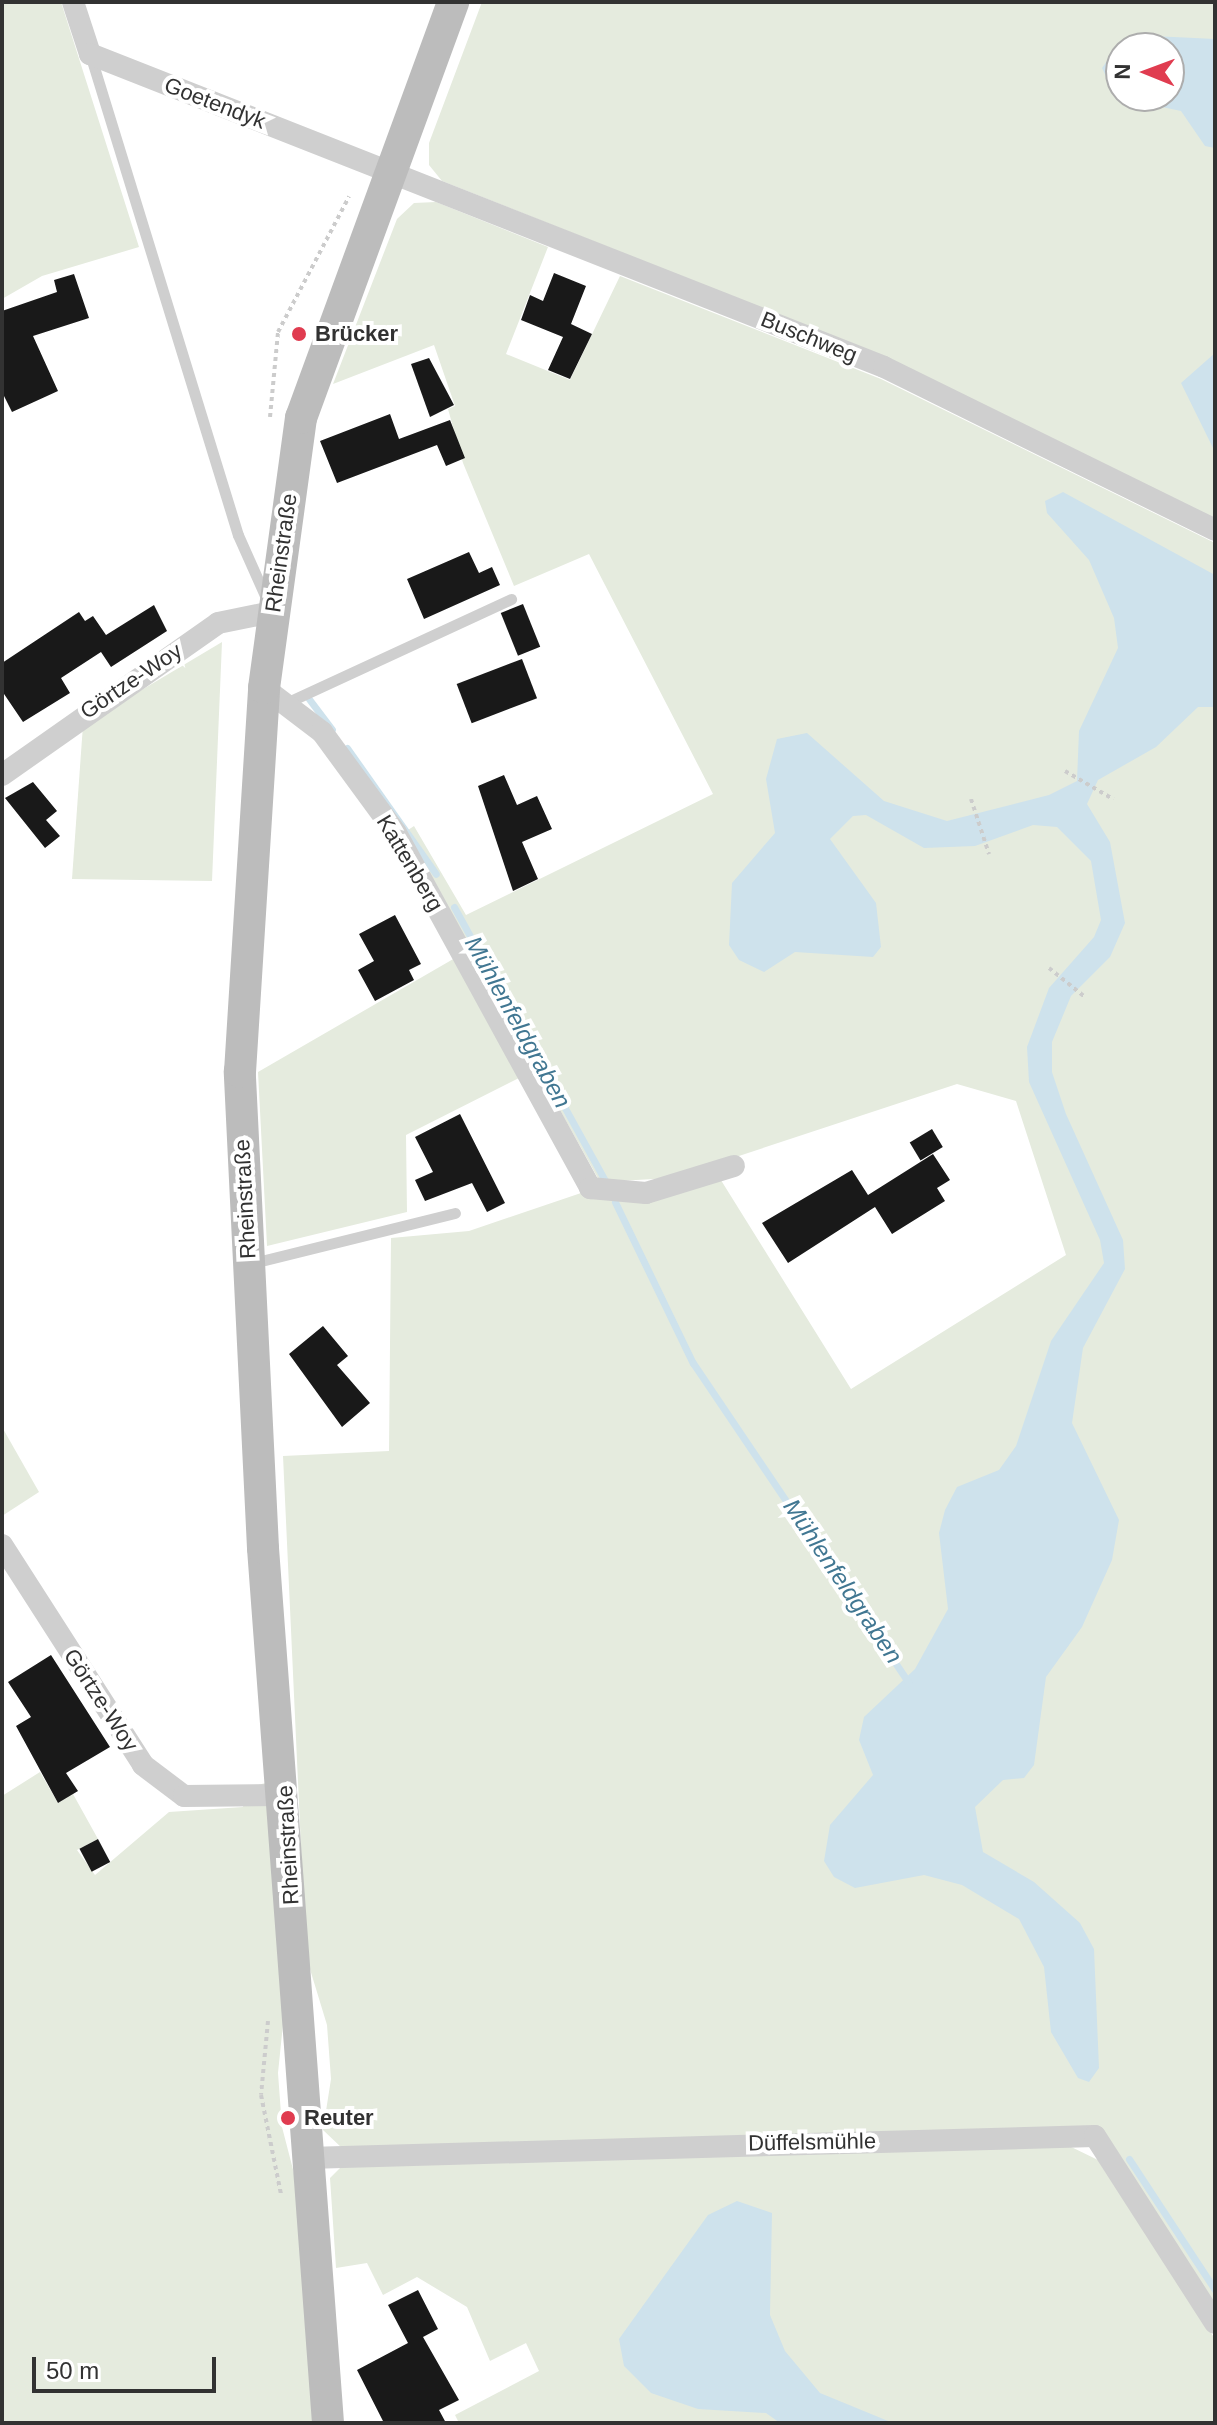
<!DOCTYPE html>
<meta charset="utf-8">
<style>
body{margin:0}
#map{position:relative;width:1217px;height:2425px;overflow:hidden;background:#fff;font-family:Arial,sans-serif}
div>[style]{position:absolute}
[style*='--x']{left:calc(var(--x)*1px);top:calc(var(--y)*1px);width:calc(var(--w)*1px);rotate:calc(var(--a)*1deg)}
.green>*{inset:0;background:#e5ebde}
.water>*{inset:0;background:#cee2ec}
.stream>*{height:7px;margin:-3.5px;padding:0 3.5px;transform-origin:3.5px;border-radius:3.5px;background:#cee2ec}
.building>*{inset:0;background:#191919;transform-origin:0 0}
.path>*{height:4px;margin-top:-2px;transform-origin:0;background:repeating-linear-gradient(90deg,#ccc 0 4px,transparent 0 8px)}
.lane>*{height:11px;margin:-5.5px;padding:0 5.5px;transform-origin:5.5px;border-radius:5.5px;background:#cfcfcf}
.street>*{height:22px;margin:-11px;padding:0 11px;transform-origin:11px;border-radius:11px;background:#cfcfcf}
.secondary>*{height:32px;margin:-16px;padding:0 16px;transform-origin:16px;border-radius:16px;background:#bcbcbc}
.dots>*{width:22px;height:22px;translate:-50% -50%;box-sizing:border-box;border:4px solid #fff;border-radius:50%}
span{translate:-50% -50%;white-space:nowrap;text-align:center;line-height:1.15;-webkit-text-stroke:8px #fff;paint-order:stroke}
.street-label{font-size:22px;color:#323232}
.poi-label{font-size:22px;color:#323232;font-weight:700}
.left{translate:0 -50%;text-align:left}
.water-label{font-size:24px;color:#417792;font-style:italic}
.frame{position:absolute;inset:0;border:4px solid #323232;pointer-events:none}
.north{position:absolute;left:1105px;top:32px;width:80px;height:80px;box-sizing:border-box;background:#fff;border:2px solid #adadad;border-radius:50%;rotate:271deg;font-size:22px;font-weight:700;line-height:32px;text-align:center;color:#323232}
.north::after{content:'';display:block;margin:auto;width:28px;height:36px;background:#e03c50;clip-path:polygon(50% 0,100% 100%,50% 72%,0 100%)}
.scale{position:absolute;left:32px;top:2357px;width:184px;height:36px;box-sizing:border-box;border:4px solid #323232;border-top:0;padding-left:10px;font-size:24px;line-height:28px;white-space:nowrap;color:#323232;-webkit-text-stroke:6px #fff;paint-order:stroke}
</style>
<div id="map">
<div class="green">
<div style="clip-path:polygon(2px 2px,61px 2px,139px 247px,42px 276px,2px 299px)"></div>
<div style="clip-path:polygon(evenodd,482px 2px,1215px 2px,1215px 519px,889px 359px,442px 181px,429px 165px,429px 143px,482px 2px,1121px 48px,1169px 48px,1169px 96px,1121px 96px,1121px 48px)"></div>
<div style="clip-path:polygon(436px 202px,548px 247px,506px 354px,570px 380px,620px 276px,881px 379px,1215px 543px,1215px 2311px,1108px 2142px,343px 2149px,323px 2130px,331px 2079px,327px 2025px,306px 1956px,283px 1456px,389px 1451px,391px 1238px,469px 1231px,584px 1192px,719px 1177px,851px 1389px,1066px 1255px,1016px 1101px,957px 1084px,672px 1178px,600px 1182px,405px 832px,414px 826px,466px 915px,713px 794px,589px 554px,514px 586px,463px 463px,448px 409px,455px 406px,434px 345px,333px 384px,397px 219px,414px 203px)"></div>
<div style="clip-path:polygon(222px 642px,212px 881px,72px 879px,83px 725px)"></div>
<div style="clip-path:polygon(455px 958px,523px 1076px,406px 1135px,407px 1212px,267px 1246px,258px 1072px)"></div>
<div style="clip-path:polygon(2px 1427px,39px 1492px,2px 1516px)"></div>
<div style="clip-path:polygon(40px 1772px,58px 1803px,73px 1794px,98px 1839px,77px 1850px,95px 1875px,169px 1812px,243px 1807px,243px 1789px,273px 1781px,287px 1985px,278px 2073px,282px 2127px,303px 2208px,318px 2423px,2px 2423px,2px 1796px)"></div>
<div style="clip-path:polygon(1063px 2143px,1098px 2160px,1215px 2339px,1215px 2423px,459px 2423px,455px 2415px,539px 2371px,526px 2343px,490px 2361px,467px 2307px,417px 2277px,383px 2295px,367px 2263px,336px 2268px,330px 2178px,344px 2164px)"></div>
</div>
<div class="water">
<div style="clip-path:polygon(evenodd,1153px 36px,1215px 39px,1215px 148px,1205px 146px,1181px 111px,1124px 99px,1111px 87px,1102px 68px,1117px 47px,1153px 36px,1121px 48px,1169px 48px,1169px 96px,1121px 96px,1121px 48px)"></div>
<div style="clip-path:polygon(1215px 353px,1215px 483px,1213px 448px,1181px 383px)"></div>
<div style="clip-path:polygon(1063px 492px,1215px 575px,1215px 707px,1198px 707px,1156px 747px,1098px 780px,1087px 804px,1110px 842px,1125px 923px,1110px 957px,1071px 996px,1052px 1042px,1052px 1072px,1066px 1114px,1123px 1240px,1125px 1269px,1083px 1348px,1072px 1423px,1119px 1520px,1112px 1560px,1082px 1627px,1046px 1677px,1034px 1765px,1024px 1778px,1003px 1780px,975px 1807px,983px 1852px,1034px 1882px,1080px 1923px,1094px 1949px,1099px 2068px,1089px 2082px,1078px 2078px,1051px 2032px,1044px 1967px,1019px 1919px,962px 1885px,924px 1875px,855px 1888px,834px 1877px,824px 1861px,830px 1825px,873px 1775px,859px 1740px,864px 1717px,915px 1669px,948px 1609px,939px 1533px,945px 1510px,957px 1487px,999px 1470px,1016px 1446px,1051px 1341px,1104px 1263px,1100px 1240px,1029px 1082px,1027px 1047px,1049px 988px,1094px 937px,1101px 920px,1091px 861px,1057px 827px,1033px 825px,975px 846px,924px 848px,866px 815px,853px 816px,830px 839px,876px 903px,881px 947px,873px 957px,795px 952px,764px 972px,739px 960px,729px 945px,732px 883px,775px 833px,766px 779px,777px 739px,807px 733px,884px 801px,947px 821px,1049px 795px,1077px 781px,1079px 731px,1118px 648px,1114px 618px,1089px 560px,1047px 513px,1045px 501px)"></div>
<div style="clip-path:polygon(737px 2201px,772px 2213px,770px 2315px,785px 2351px,820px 2393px,893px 2423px,780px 2423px,766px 2413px,698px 2409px,651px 2393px,624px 2366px,619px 2339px,708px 2215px)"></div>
</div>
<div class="stream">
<div style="--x:309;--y:699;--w:38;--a:53"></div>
<div style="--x:347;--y:748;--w:154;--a:54.8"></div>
<div style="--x:454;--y:907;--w:312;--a:61.1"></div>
<div style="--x:615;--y:1202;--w:179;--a:64.2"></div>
<div style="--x:693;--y:1363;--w:386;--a:56"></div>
<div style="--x:1129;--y:2159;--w:157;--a:56.7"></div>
</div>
<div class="building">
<div style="clip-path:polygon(554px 273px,586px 286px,571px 324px,592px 334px,570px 379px,548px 370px,563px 337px,521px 320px,530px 295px,543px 301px)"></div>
<div style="clip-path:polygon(74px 274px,89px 318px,33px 336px,58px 391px,12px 412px,2px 392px,2px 311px,57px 292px,54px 280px)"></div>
<div style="clip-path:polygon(429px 358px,454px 405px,430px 417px,411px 364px)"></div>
<div style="clip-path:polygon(390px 414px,399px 439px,450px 420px,465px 458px,446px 466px,437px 445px,337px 483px,320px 441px)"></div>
<div style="clip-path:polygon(469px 552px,479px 573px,492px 567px,500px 585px,424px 619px,407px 579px)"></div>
<div style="left:523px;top:604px;width:46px;height:24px;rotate:68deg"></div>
<div style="clip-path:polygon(154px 605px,167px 631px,111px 667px,101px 652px,61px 678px,70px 693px,23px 722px,2px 691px,2px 663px,79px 612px,85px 621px,93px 616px,106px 635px)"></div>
<div style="left:522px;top:659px;width:42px;height:70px;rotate:69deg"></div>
<div style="clip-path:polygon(504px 775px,517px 805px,537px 796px,552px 829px,522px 842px,538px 879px,513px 891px,478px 786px)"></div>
<div style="clip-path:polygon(33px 782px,57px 811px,46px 820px,60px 836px,45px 848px,5px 798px)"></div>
<div style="clip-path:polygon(395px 915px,421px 964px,409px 970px,414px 980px,375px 1001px,358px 970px,374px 961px,359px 934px)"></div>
<div style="clip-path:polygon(460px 1114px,505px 1203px,487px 1212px,472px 1183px,425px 1201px,415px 1180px,433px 1172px,415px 1137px)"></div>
<div style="left:932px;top:1129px;width:21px;height:26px;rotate:59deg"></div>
<div style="clip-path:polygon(933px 1154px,950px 1180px,937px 1188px,945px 1201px,892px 1234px,875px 1207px,788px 1263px,762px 1223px,852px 1170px,868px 1195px)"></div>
<div style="clip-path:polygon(323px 1326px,348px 1356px,337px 1365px,370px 1403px,342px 1427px,289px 1354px)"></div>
<div style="clip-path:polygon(51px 1655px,110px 1747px,66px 1773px,78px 1791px,58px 1803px,16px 1726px,31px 1717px,8px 1682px)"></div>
<div style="left:98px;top:1839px;width:26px;height:21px;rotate:62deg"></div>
<div style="clip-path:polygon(418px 2290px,438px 2329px,423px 2337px,459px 2400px,439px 2410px,446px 2423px,384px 2423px,357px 2370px,408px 2343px,388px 2305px)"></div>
</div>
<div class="path">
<div style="--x:270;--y:417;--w:85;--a:-84.6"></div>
<div style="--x:278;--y:332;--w:153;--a:-62.3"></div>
<div style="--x:1065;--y:771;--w:56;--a:30.3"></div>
<div style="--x:971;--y:799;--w:58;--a:71.9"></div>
<div style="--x:1049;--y:968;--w:46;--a:38.9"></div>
<div style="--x:268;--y:2021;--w:74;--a:95.4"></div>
<div style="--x:261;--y:2095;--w:101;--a:78.6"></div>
</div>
<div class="lane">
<div style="--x:90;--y:54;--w:503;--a:72.9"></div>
<div style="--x:238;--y:535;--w:71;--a:66"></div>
<div style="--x:286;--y:703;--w:248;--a:-24.8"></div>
<div style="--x:253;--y:1263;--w:208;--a:-13.9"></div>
</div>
<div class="street">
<div style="--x:73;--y:2;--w:55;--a:71.9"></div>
<div style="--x:90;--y:54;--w:853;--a:21.51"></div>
<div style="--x:884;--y:367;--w:369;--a:26.2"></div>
<div style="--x:264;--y:688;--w:73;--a:37.2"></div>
<div style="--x:322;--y:732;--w:125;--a:53.8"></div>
<div style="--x:396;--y:833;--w:405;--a:61.3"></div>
<div style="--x:590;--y:1188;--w:56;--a:5.1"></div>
<div style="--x:646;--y:1193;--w:92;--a:-17.1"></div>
<div style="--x:2;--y:775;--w:264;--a:-35.1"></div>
<div style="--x:218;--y:623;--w:55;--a:-11.5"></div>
<div style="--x:2;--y:1545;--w:261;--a:57.3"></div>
<div style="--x:143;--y:1765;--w:51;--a:37.1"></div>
<div style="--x:184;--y:1796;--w:102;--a:-0.6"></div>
<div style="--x:308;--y:2158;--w:787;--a:-1.6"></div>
<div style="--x:1095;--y:2136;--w:222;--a:57.3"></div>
</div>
<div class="secondary">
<div style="--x:328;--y:2423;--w:877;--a:-94.25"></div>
<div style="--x:263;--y:1548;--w:477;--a:-92.8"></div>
<div style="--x:240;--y:1072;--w:385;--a:-86.4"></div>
<div style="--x:264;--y:688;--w:273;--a:-82.2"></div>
<div style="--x:301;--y:418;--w:443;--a:-69.9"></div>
</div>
<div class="dots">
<div style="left:299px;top:334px;background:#e03c50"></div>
<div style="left:288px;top:2118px;background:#e03c50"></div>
</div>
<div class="street-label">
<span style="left:215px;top:103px;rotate:21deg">Goetendyk</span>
<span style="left:809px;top:337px;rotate:22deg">Buschweg</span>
<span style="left:281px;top:553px;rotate:-82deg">Rheinstraße</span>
<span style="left:131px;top:681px;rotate:-34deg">Görtze-Woy</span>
<span style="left:410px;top:863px;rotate:59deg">Kattenberg</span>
<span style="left:245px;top:1199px;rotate:-93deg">Rheinstraße</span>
<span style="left:101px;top:1700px;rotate:57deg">Görtze-Woy</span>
<span style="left:288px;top:1845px;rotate:-93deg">Rheinstraße</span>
<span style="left:812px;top:2142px;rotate:-1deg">Düffelsmühle</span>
</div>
<div class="poi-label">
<span class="left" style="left:315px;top:334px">Brücker</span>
<span class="left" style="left:304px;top:2118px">Reuter</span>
</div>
<div class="water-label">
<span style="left:518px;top:1022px;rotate:61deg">Mühlenfeldgraben</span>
<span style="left:843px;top:1581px;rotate:56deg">Mühlenfeldgraben</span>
</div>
<div class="frame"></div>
<div class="north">N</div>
<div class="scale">50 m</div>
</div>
